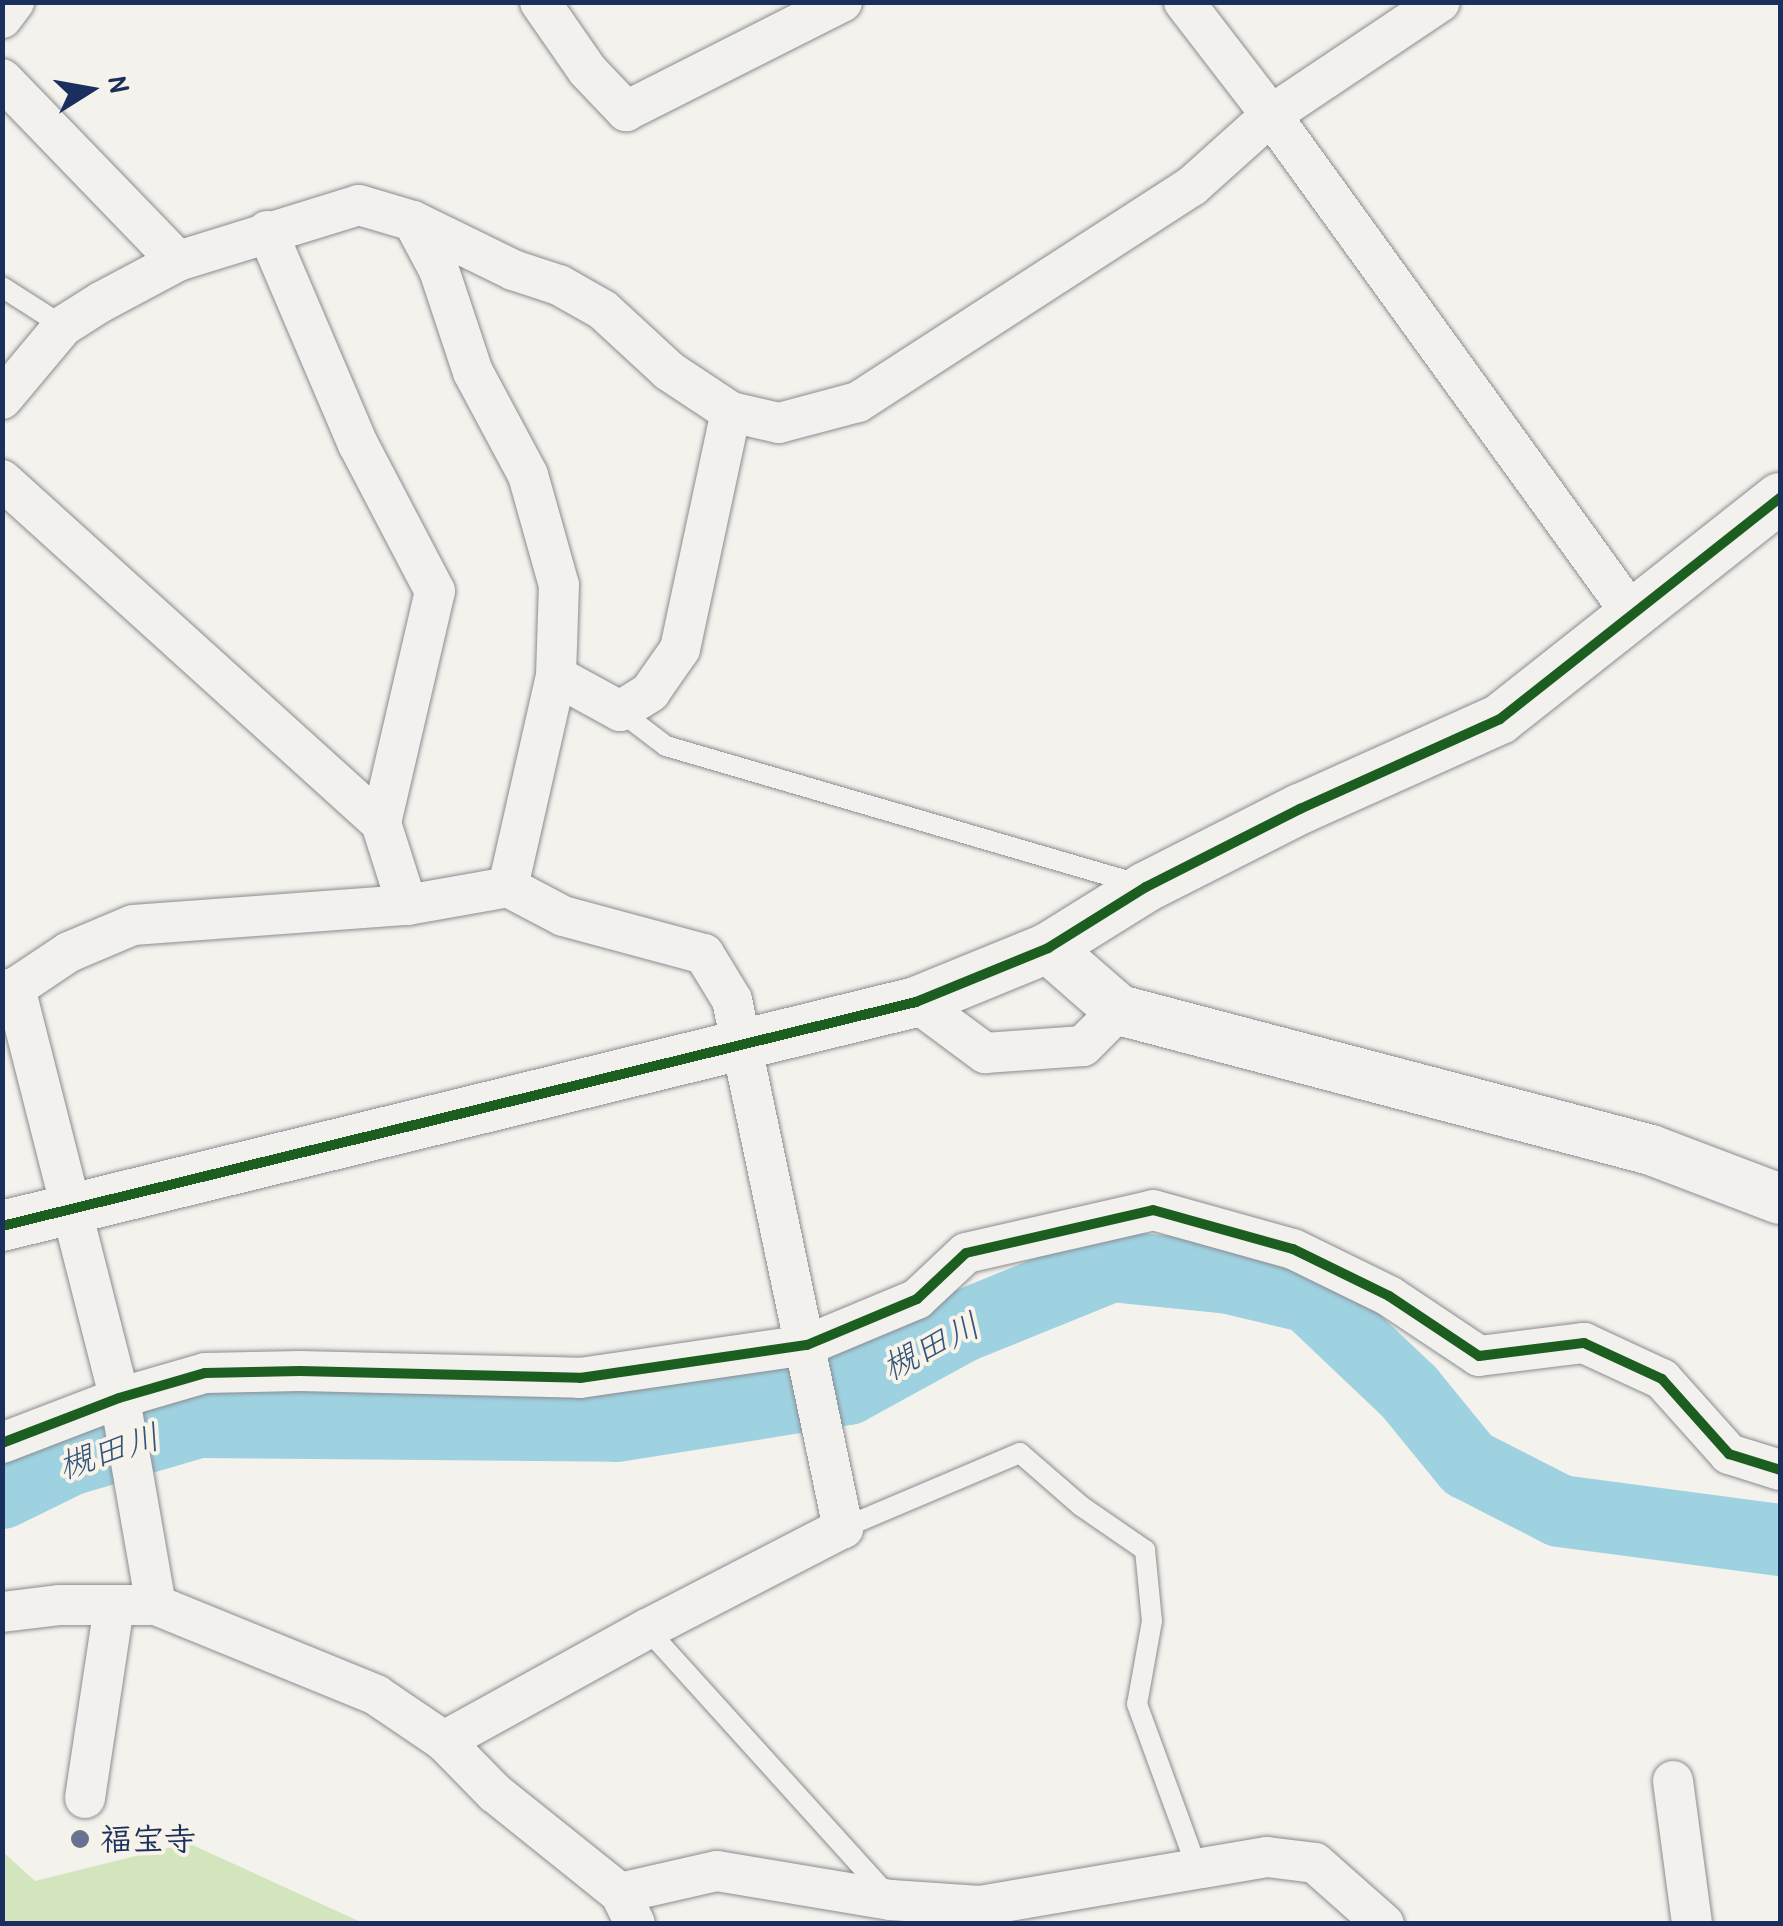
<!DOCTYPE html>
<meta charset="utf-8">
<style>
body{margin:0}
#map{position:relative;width:1783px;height:1926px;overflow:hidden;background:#f4f2ec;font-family:"Patrick Hand","Klee One",sans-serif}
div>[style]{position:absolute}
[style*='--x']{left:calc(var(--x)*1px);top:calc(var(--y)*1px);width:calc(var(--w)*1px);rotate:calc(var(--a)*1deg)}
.green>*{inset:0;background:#d2e5bc}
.river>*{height:72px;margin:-36px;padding:0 36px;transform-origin:36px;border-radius:36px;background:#9fd2e1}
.roads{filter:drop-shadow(0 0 2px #898c92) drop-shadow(0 0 2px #898c92)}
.service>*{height:20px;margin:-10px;padding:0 10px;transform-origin:10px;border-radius:10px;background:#f2f1ed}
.minor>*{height:40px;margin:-20px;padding:0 20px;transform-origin:20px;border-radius:20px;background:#f2f1ed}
.tertiary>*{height:50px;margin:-25px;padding:0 25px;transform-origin:25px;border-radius:25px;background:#f2f1ed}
.cycleway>*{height:10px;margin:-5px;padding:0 5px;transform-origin:5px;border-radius:5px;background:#1b5e20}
.dots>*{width:28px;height:28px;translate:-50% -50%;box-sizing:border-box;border:5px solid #f7f3e8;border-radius:50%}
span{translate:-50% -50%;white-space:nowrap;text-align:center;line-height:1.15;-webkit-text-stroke:8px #f7f3e8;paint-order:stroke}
.poi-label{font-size:32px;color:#1b2f5e;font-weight:700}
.left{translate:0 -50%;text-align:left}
.water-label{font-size:35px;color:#33547e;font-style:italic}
.frame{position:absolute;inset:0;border:5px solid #1b2f5e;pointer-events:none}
.north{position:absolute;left:40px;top:40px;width:100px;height:100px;-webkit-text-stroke:8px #f7f3e8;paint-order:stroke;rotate:79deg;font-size:28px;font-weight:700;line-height:40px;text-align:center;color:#1b2f5e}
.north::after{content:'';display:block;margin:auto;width:35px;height:45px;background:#1b2f5e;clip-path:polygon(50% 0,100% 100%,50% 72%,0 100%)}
</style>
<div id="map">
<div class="green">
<div style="clip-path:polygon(188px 1843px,363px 1923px,3px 1923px,3px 1852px,35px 1881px)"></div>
</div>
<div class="river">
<div style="--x:2;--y:1493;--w:75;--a:-26.2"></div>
<div style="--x:69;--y:1460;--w:134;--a:-16.4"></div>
<div style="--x:198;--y:1422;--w:419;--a:0.5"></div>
<div style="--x:617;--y:1426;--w:234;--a:-9.1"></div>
<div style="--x:848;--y:1389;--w:129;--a:-28.8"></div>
<div style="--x:961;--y:1327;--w:162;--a:-22.1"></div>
<div style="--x:1111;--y:1266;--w:119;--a:5.8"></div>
<div style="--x:1229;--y:1278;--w:82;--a:13.4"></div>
<div style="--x:1309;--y:1297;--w:139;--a:43.5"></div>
<div style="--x:1410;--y:1393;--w:92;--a:50.8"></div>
<div style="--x:1468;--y:1464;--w:103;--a:27.1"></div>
<div style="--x:1560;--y:1511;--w:222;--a:7.5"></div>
</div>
<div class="roads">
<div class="service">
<div style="--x:2;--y:287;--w:72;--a:32.6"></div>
<div style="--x:620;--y:711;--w:58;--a:37.3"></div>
<div style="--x:666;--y:746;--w:494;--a:16.3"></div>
<div style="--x:843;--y:1528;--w:192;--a:-23"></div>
<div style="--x:1020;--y:1453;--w:81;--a:41"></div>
<div style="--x:1081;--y:1506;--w:78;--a:34.5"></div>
<div style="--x:1145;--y:1550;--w:71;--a:84.4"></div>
<div style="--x:1152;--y:1621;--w:84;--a:100.2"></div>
<div style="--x:1137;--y:1704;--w:178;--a:69.9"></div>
<div style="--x:647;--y:1629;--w:358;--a:47.9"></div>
</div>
<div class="minor">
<div style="--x:540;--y:2;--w:83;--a:55.3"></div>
<div style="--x:587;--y:70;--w:57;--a:46.4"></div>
<div style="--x:626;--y:111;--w:242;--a:-26.8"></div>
<div style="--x:1184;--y:2;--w:143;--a:52.4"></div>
<div style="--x:1271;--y:115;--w:616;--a:54.12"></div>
<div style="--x:2;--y:18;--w:20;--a:-53"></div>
<div style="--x:2;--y:79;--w:253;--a:46"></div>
<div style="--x:413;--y:221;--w:55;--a:62"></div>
<div style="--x:439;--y:270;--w:108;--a:71.6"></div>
<div style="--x:473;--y:372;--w:117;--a:61.9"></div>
<div style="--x:528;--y:475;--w:114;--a:74.3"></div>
<div style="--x:559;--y:585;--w:91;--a:91.9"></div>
<div style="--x:556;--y:676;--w:73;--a:28.7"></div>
<div style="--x:620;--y:711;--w:36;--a:-32"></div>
<div style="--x:650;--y:692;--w:52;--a:-55.1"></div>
<div style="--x:680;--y:649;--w:242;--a:-77.9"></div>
<div style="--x:267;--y:231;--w:232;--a:66.9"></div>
<div style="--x:358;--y:444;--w:166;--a:62.4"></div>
<div style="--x:435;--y:591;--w:238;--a:103.1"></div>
<div style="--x:2;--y:399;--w:95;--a:-50.1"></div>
<div style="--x:63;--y:326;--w:45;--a:-32.3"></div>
<div style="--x:101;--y:302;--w:87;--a:-28"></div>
<div style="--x:178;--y:261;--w:189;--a:-17.2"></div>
<div style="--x:359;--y:205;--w:56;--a:16.5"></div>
<div style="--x:413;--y:221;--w:111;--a:26.1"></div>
<div style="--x:513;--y:270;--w:48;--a:18.1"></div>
<div style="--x:559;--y:285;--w:51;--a:29.6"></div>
<div style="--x:603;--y:310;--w:90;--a:42.7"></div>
<div style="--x:669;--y:371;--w:74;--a:33.5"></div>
<div style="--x:731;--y:412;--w:49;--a:12.9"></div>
<div style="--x:779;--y:423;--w:82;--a:-14.9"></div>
<div style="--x:858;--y:402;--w:398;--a:-32.9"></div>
<div style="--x:1192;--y:186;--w:106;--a:-41.9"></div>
<div style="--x:1271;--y:115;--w:203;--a:-33.8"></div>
<div style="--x:2;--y:480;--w:511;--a:42.15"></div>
<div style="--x:381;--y:823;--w:86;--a:72.4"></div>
<div style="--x:508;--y:887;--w:216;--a:-77.2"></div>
<div style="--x:15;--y:988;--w:430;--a:75.7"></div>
<div style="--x:121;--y:1405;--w:203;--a:80.1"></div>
<div style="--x:2;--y:990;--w:13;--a:-9"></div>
<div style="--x:15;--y:988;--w:65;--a:-33.7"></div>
<div style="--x:69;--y:952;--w:69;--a:-22.9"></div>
<div style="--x:133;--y:925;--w:275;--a:-4.2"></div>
<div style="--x:407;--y:905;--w:103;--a:-10.1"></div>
<div style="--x:508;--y:887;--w:62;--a:27.8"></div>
<div style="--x:563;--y:916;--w:146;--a:15.1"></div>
<div style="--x:704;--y:954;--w:54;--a:58.7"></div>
<div style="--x:732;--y:1000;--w:540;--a:78.13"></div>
<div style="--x:843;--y:1528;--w:220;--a:152.7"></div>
<div style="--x:647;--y:1629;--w:232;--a:151.1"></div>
<div style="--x:916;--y:1002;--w:86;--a:36.5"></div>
<div style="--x:985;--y:1053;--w:98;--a:-4.1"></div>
<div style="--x:1083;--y:1046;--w:51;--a:-45"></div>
<div style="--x:2;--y:1443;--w:125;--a:-21"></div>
<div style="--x:119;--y:1398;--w:90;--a:-16.2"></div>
<div style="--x:205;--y:1373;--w:95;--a:-1.2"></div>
<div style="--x:300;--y:1371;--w:280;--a:1.4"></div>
<div style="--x:580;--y:1378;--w:229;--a:-8.3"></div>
<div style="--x:807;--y:1345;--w:119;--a:-22.7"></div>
<div style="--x:917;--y:1299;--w:67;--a:-43.2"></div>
<div style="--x:966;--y:1253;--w:192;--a:-12.9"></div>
<div style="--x:1153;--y:1210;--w:145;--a:15.6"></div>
<div style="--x:1293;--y:1249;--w:107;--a:26.1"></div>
<div style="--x:1389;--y:1296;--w:108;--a:33.7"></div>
<div style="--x:1479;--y:1356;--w:106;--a:-7.1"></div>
<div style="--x:1584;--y:1343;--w:86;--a:24.8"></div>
<div style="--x:1662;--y:1379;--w:101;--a:48.2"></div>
<div style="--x:1729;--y:1454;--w:53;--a:17.4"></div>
<div style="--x:2;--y:1612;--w:57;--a:-7"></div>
<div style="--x:59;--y:1605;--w:97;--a:0"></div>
<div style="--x:156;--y:1605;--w:238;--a:22.2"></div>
<div style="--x:376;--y:1695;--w:82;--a:34.1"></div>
<div style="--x:444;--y:1741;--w:73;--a:45.6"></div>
<div style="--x:495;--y:1793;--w:160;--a:38.7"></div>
<div style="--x:620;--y:1893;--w:34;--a:64"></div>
<div style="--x:1673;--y:1781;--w:144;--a:82.4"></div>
<div style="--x:85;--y:1798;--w:194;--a:-81.4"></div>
<div style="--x:620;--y:1893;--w:99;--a:-12.8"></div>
<div style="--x:717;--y:1871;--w:176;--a:9.5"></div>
<div style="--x:891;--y:1900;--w:89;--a:3.9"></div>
<div style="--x:980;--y:1906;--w:291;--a:-9.7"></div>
<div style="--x:1267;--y:1857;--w:48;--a:7.1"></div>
<div style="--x:1315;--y:1863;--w:92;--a:41.5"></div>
</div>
<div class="tertiary">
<div style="--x:1048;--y:948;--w:94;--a:41.1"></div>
<div style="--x:1119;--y:1010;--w:550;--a:14.74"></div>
<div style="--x:1651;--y:1150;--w:138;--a:20.8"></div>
<div style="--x:2;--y:1226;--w:941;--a:-13.77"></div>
<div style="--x:916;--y:1002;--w:143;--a:-22.2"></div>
<div style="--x:1048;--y:948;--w:115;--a:-31.9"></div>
<div style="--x:1146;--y:887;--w:173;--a:-26.9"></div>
<div style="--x:1300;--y:809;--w:219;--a:-24.2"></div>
<div style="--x:1500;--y:719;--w:357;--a:-38.3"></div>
</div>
</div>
<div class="cycleway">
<div style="--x:2;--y:1226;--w:941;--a:-13.77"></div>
<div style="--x:916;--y:1002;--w:143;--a:-22.2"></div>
<div style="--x:1048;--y:948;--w:115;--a:-31.9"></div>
<div style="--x:1146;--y:887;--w:173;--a:-26.9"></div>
<div style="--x:1300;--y:809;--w:219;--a:-24.2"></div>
<div style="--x:1500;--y:719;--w:357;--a:-38.3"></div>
<div style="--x:2;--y:1443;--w:125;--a:-21"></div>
<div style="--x:119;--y:1398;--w:90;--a:-16.2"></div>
<div style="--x:205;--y:1373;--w:95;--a:-1.2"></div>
<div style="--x:300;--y:1371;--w:280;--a:1.4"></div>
<div style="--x:580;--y:1378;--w:229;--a:-8.3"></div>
<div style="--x:807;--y:1345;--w:119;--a:-22.7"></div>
<div style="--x:917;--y:1299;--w:67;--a:-43.2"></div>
<div style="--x:966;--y:1253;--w:192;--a:-12.9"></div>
<div style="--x:1153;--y:1210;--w:145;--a:15.6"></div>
<div style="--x:1293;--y:1249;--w:107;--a:26.1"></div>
<div style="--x:1389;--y:1296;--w:108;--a:33.7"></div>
<div style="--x:1479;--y:1356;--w:106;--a:-7.1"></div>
<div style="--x:1584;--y:1343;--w:86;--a:24.8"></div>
<div style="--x:1662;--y:1379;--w:101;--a:48.2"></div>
<div style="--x:1729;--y:1454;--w:53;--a:17.4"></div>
</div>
<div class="dots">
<div style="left:80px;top:1839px;background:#677390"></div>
</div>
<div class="poi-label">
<span class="left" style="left:100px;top:1839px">福宝寺</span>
</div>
<div class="water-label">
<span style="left:931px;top:1346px;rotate:-27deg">槻田川</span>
<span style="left:109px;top:1451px;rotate:-18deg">槻田川</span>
</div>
<div class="frame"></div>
<div class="north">N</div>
</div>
